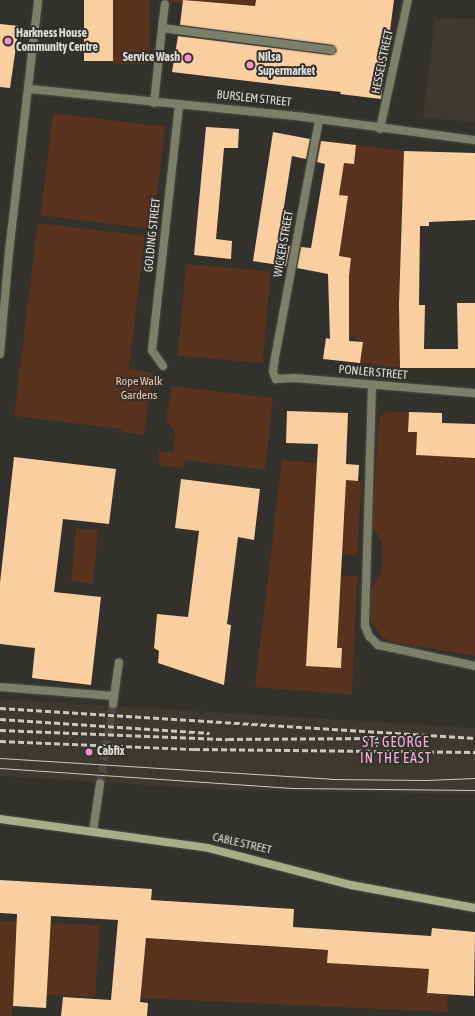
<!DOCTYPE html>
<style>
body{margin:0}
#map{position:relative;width:475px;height:1016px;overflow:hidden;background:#33312c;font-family:"Asap Condensed",sans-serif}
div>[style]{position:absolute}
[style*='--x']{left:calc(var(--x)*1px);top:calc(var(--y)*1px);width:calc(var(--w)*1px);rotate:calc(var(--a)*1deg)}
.built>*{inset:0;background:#3d392e}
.green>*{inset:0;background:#59321d;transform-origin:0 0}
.building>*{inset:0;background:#facfa0;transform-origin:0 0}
.minor-tunnel>*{height:8px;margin-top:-4px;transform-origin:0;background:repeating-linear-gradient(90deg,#4d4b46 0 8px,transparent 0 12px)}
.roads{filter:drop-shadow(0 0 1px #4e4d48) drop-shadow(0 0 1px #4e4d48)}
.minor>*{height:8px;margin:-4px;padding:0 4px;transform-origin:4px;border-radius:4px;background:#7d8068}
.secondary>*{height:8px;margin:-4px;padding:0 4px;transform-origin:4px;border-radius:4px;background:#a8ac87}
.tram>*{height:1px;margin:-0.5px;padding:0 0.5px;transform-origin:0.5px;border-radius:0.5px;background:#c9c8c4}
.rail>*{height:3px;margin-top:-1.5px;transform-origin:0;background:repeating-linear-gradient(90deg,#c9c8c4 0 6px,transparent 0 9px)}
.dots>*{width:11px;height:11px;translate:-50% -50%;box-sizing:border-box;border:2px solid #33312c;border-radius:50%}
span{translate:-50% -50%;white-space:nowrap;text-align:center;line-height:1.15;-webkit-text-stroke:4px #33312c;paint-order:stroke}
.poi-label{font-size:12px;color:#deddd9;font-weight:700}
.left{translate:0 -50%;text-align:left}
.right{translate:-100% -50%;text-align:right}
.street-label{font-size:12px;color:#deddd9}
.park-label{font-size:12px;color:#f4c4ac}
.quarter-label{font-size:14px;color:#f8b1de;letter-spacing:1px}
</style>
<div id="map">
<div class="built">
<div style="clip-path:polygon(435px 18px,475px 19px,475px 122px,423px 118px)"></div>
<div style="clip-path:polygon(0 699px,475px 728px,475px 794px,230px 790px,0 776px)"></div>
</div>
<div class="green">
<div style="left:113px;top:0;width:37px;height:64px"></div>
<div style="clip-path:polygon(160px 0,255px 0,253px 12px)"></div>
<div style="left:53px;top:113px;width:113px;height:103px;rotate:7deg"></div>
<div style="clip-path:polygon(356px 145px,404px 151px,407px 202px,401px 202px,399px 324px,407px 325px,400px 368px,360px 363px,363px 342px,349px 334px,349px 276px,351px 258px,328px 255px,342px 232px,348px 197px,339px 195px,344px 163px,354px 164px)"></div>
<div style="clip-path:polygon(38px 223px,145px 236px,129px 369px,153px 373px,144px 435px,122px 432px,121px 429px,14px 416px)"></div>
<div style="left:186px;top:264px;width:85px;height:92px;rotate:5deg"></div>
<div style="clip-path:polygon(171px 386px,273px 398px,265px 470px,185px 460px,183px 469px,159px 465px,159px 451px,173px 453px,175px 430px,166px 422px)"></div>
<div style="clip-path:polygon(389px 412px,409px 412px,408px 432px,417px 432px,416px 455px,475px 458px,475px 656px,396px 643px,382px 637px,371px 622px,371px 590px,382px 572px,382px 541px,372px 527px,379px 416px)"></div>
<div style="clip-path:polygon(282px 460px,317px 463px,306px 666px,341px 668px,342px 648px,337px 648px,341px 576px,357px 576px,352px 695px,255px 687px)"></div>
<div style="left:346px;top:480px;width:16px;height:74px;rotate:4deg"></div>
<div style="left:76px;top:528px;width:22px;height:54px;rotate:5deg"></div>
<div style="clip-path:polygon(0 921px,100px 925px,95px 997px,47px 995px,16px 936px,12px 1016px,0 1016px)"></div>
<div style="clip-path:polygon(149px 939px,328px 950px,327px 963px,429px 969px,427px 993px,448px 995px,447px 1012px,140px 998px,146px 941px)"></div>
</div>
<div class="building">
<div style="left:84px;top:0;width:29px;height:61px"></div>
<div style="clip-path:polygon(183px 0,255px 6px,256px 0,394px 0,381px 99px,340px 94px,341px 92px,172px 72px,178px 36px,331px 55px,337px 51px,333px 45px,180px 25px)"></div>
<div style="clip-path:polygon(0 24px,19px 26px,10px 88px,0 87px)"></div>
<div style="clip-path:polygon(206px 127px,239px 129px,238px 148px,224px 148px,216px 239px,232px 241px,231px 259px,194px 255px)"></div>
<div style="clip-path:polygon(273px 132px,310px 139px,306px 159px,292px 156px,278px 244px,290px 246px,286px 266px,253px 261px)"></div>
<div style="clip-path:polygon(321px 141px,356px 145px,354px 164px,344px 163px,339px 195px,348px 196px,339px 256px,351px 258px,349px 276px,349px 341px,363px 342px,360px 363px,323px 359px,326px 338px,330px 339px,328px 274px,297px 268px,301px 247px,311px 248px,325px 164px,317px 162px)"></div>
<div style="clip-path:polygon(404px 151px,475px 153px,475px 220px,429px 222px,429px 226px,420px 226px,419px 305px,425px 305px,424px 349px,458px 349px,457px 303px,475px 303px,475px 368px,400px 368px,399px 304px)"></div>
<div style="clip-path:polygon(287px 411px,348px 413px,346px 464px,359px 465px,358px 481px,346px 480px,337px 648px,342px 648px,341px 668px,306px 666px,318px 444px,286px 443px)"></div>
<div style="clip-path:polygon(409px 412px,442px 413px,442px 423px,475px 424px,475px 458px,416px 455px,417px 432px,408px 432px)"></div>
<div style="clip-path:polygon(14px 457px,116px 469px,109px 524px,63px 519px,54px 592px,101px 597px,91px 685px,32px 678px,35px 648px,0 644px,0 583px)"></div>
<div style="clip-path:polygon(181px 479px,260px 489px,254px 540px,238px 537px,227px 624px,231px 625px,224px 685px,158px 663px,159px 651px,154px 648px,157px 614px,188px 617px,199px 531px,175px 528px)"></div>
<div style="clip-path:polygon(0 880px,152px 889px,151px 900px,294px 909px,293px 927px,431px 936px,432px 928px,475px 932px,474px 996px,427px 993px,429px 969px,327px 963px,328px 950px,146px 938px,140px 1002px,148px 1003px,147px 1016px,61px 1016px,63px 997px,111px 1000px,118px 920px,51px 916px,46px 1008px,13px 1006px,17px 914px,0 913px)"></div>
</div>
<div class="minor-tunnel">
<div style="--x:100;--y:784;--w:81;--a:-80.8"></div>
</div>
<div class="roads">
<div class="minor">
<div style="--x:162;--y:28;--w:24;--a:-83"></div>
<div style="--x:29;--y:89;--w:276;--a:5.8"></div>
<div style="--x:304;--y:117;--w:173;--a:7.7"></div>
<div style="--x:154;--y:103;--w:75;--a:-83.9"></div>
<div style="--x:162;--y:28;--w:171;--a:7.4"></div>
<div style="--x:319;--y:120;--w:241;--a:100.5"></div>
<div style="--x:275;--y:357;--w:15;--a:98"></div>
<div style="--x:273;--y:372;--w:8;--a:67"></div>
<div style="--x:276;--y:379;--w:19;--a:-3"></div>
<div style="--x:295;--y:378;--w:181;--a:4.8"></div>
<div style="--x:380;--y:129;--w:132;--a:-77.8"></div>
<div style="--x:0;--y:354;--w:102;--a:-85"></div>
<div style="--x:9;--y:252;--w:254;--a:-83.4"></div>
<div style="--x:163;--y:366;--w:19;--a:-125"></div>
<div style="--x:152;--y:350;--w:247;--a:-83.7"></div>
<div style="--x:372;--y:385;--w:241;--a:91.7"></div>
<div style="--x:365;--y:626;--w:11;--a:68"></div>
<div style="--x:369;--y:636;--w:13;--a:45"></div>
<div style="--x:378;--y:645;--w:99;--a:12.2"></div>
<div style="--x:0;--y:687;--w:114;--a:4.5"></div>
<div style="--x:113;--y:704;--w:42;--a:-81.9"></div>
<div style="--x:93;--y:831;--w:48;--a:-81.5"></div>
</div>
<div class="secondary">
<div style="--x:0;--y:819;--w:210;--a:7.9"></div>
<div style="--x:208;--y:848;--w:148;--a:14.5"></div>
<div style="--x:351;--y:885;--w:126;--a:10.5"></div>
</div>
</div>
<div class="tram">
<div style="--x:0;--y:758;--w:332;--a:3.6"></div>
<div style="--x:331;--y:779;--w:95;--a:0.6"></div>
<div style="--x:426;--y:780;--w:49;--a:-2.3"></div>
<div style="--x:0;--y:768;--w:293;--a:3.9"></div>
<div style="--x:292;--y:788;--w:183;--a:0.6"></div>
</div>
<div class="rail">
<div style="--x:0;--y:708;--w:476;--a:3.6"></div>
<div style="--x:0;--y:719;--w:210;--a:3.8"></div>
<div style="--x:0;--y:730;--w:228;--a:2.3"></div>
<div style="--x:228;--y:739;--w:153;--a:-0.4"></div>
<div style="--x:0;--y:741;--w:194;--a:2.4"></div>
<div style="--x:194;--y:749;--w:281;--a:0.6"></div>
<div style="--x:373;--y:743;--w:34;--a:3"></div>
</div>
<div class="dots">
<div style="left:8px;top:41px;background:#f591d2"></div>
<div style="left:188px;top:58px;background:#f591d2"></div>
<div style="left:250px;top:65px;background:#f591d2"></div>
<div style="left:89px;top:752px;background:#f591d2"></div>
</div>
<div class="poi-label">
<span class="left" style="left:16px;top:41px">Harkness House<br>Community Centre</span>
<span class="right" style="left:180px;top:58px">Service Wash</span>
<span class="left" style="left:258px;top:65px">Nilsa<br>Supermarket</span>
<span class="left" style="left:97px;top:752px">Cabfix</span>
</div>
<div class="street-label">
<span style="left:383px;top:62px;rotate:-78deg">HESSEL STREET</span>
<span style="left:254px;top:99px;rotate:6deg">BURSLEM STREET</span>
<span style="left:153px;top:235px;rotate:-84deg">GOLDING STREET</span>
<span style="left:284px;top:244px;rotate:-80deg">WICKER STREET</span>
<span style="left:373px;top:373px;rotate:5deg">PONLER STREET</span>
<span style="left:242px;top:844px;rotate:13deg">CABLE STREET</span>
</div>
<div class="park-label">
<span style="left:139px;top:389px">Rope Walk<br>Gardens</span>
</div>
<div class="quarter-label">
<span style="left:396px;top:750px">ST. GEORGE<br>IN THE EAST</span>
</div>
</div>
